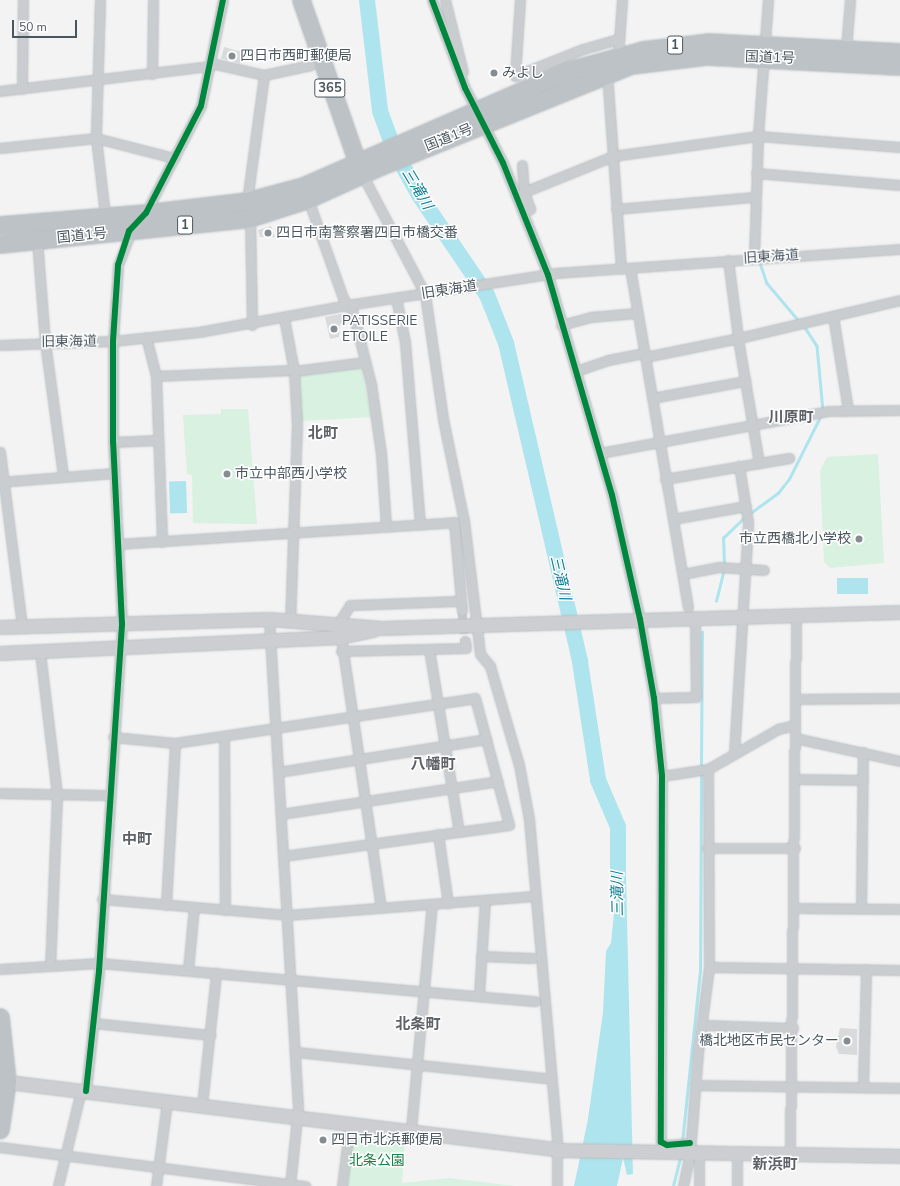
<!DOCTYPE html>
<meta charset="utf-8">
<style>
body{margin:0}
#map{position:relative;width:900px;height:1186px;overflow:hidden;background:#f3f3f3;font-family:"Nunito Sans","Noto Sans JP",sans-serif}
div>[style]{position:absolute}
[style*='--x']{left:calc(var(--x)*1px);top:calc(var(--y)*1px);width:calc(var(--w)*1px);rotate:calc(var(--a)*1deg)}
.green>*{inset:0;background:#d8f1e0}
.water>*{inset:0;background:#aee4ed;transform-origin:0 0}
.stream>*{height:2.5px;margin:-1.25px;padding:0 1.25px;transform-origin:1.25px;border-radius:1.25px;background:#aee4ed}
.river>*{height:16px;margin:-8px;padding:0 8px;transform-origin:8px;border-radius:8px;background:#aee4ed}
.building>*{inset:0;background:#d9dadb;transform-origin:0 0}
.street-tunnel>*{height:9px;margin-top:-4.5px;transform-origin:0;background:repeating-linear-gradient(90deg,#c9ccce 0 9px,transparent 0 13.5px)}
.roads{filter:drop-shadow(0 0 1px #b8bdc2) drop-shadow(0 0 1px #b8bdc2)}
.street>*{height:9px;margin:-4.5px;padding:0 4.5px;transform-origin:4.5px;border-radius:4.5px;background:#cacdcf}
.secondary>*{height:13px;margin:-6.5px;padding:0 6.5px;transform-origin:6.5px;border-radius:6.5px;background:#ccced1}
.highway>*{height:17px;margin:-8.5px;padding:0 8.5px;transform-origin:8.5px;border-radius:8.5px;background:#bdc2c6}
.cycleway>*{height:6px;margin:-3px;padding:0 3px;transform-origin:3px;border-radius:3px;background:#00873e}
.dots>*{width:11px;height:11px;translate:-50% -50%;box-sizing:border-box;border:2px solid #fff;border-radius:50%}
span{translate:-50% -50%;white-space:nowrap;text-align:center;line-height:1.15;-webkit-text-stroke:3px #fff;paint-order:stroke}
.shield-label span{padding:1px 3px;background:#fff;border:1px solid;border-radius:3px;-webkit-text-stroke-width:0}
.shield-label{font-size:13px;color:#4a565f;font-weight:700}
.poi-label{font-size:14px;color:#4a565f}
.left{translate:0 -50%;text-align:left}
.right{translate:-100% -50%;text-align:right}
.street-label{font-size:14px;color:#4a565f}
.park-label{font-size:14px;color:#198248}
.water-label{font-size:15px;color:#0f8096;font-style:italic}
.neighbourhood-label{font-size:15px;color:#5e6267;font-weight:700}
.scale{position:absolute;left:12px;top:20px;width:65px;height:18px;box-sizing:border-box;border:2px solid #4a565f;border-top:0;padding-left:5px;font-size:12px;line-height:14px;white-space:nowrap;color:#4a565f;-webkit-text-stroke:3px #fff;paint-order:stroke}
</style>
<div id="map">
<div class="green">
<div style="clip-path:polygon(353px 367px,362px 369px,371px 417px,302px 421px,297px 374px)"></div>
<div style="clip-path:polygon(221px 409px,248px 409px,257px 524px,193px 523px,192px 475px,187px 474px,183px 415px,221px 414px)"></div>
<div style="clip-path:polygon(878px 454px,884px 563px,830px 568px,824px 562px,820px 471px,827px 457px)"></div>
<div style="clip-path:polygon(353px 1133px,405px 1139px,402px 1183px,449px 1178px,515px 1186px,346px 1186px)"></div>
</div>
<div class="water">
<div style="left:186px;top:481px;width:32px;height:17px;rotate:88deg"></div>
<div style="left:837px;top:578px;width:31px;height:16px"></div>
<div style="clip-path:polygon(622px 834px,626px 876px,633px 1174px,627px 1175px,623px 1158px,617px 1186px,574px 1186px,588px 1119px,603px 1012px,606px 951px,611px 943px)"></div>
</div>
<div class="stream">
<div style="--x:760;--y:263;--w:21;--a:71"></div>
<div style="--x:767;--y:283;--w:50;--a:49.9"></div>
<div style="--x:804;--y:326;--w:24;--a:57"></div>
<div style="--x:817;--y:346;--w:65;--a:84.7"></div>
<div style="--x:749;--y:514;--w:36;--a:-36"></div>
<div style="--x:778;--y:493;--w:18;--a:-52"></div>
<div style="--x:789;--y:479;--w:72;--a:-63.4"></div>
<div style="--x:724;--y:565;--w:27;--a:-92"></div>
<div style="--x:723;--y:538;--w:30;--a:-44"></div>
<div style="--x:716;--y:601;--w:32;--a:-76"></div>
<div style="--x:701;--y:767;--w:135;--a:-89.6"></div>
<div style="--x:682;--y:1142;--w:171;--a:-84"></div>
<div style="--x:700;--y:972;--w:200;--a:-89.7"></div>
<div style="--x:673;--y:1186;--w:30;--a:-76"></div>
</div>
<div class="river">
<div style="--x:367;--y:0;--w:112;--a:83.3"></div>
<div style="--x:380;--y:111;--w:44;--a:69.9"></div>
<div style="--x:395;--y:152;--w:49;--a:60.8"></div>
<div style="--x:419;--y:195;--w:121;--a:55.8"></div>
<div style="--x:487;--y:295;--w:52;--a:68.4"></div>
<div style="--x:506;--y:343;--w:327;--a:76.9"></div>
<div style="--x:580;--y:662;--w:119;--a:81.3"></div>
<div style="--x:598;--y:780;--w:51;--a:66.9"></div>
<div style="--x:618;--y:827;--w:63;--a:90"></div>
</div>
<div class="building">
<div style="left:224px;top:47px;width:20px;height:12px;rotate:15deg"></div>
<div style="clip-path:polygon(271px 226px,275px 237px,260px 237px,258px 230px)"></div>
<div style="clip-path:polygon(346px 313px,349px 322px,340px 324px,339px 337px,330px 339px,325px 317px)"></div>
<div style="clip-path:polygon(840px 1028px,857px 1029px,857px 1055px,839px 1054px,836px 1047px)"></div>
</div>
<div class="street-tunnel">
<div style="--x:462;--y:611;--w:30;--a:84"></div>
</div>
<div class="roads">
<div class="street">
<div style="--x:100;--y:0;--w:138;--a:91.7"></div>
<div style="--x:96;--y:138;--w:78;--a:83.3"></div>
<div style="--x:432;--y:0;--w:94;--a:69.4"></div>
<div style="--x:465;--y:88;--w:84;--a:63.1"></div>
<div style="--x:503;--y:163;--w:121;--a:68.1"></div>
<div style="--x:548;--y:275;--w:229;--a:73.8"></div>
<div style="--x:612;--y:495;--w:127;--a:77.3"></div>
<div style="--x:640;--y:619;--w:80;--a:80"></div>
<div style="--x:654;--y:698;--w:78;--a:84.1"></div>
<div style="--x:662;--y:776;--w:366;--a:90.2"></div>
<div style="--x:661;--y:1142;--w:7;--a:27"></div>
<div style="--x:667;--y:1145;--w:23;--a:-5"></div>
<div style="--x:445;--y:0;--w:74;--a:76"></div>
<div style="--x:520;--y:0;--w:76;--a:93.8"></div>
<div style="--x:515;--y:76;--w:73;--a:-21.7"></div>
<div style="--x:583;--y:49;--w:37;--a:-16"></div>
<div style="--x:846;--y:49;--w:49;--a:-85.3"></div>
<div style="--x:618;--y:56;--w:56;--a:-85.9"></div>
<div style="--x:211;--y:63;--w:54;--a:12.8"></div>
<div style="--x:264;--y:75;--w:48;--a:-12"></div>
<div style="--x:607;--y:73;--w:196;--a:85.9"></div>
<div style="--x:152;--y:74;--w:74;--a:-89.2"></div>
<div style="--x:22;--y:89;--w:89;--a:-89.4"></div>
<div style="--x:0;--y:91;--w:212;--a:-6.8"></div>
<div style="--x:0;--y:148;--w:97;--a:-5.9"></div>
<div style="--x:96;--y:138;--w:81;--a:14.4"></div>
<div style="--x:522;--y:165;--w:27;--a:86"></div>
<div style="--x:756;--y:173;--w:144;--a:4.8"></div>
<div style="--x:362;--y:174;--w:136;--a:62.3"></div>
<div style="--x:425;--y:294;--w:126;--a:81.8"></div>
<div style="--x:443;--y:419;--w:104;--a:78.4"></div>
<div style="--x:464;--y:521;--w:134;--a:83.1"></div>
<div style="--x:480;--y:654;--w:16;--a:50"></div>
<div style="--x:490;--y:666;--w:103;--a:73.7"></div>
<div style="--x:519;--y:765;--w:55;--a:79.5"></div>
<div style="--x:529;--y:819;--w:322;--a:85"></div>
<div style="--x:557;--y:1140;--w:46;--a:90"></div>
<div style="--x:308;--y:199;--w:105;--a:70.5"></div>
<div style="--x:343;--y:298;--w:18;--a:56"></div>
<div style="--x:353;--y:313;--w:73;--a:75.8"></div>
<div style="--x:371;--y:384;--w:70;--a:81.8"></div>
<div style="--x:381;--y:453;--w:74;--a:86.1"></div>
<div style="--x:247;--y:201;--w:127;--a:-82.3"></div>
<div style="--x:616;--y:209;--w:139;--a:-5"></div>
<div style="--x:523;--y:212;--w:8;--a:-23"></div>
<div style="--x:530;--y:209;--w:18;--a:-109"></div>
<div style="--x:524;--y:192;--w:96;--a:-22"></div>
<div style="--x:613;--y:156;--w:146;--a:-7.9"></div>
<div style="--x:758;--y:136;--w:142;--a:4.4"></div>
<div style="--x:145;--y:214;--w:122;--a:-62.6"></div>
<div style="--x:201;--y:106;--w:108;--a:-78.3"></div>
<div style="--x:250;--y:218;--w:107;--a:88.9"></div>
<div style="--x:37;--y:240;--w:102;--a:85.5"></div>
<div style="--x:45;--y:342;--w:135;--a:82.3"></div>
<div style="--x:754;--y:258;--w:122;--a:-88.1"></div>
<div style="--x:758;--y:136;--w:136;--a:-85.8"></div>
<div style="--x:728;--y:260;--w:86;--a:82.6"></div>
<div style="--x:739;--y:345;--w:120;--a:80.4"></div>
<div style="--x:630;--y:268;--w:344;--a:80.3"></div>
<div style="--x:396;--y:298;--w:45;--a:78.4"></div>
<div style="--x:405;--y:342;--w:183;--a:85.3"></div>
<div style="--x:833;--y:316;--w:95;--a:80.9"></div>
<div style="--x:284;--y:318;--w:54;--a:79.3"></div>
<div style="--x:294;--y:371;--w:53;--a:86.8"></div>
<div style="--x:297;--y:424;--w:196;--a:92"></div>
<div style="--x:561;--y:325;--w:30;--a:-15"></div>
<div style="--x:590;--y:317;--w:47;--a:-4.9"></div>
<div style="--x:146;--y:337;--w:40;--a:75.6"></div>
<div style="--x:156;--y:376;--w:166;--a:87.9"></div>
<div style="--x:0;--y:345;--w:113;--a:-2"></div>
<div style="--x:113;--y:341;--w:86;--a:-6"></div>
<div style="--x:199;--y:332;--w:150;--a:-10.3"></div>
<div style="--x:347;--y:305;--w:211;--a:-8.7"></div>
<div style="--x:556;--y:273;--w:345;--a:-4"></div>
<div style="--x:645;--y:357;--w:96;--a:-11.4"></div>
<div style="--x:739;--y:338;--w:165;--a:-13.3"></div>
<div style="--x:294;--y:371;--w:72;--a:-7.2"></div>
<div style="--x:576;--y:371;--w:34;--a:-19"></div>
<div style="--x:608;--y:360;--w:37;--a:-11"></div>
<div style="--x:156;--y:376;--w:137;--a:-2.5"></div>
<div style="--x:652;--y:398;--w:95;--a:-10.4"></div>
<div style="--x:113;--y:442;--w:45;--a:-2.5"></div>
<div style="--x:0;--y:452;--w:175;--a:82.8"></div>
<div style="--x:600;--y:453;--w:233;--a:-10.4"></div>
<div style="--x:829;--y:411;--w:71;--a:-0.8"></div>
<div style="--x:665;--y:479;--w:126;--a:-9.6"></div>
<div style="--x:0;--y:482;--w:114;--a:-4.5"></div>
<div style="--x:673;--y:519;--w:74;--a:-10.1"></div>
<div style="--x:118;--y:544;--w:337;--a:-3.7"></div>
<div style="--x:454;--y:522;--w:89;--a:84.9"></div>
<div style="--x:683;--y:574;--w:37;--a:-11"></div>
<div style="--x:719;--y:567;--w:45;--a:3.8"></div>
<div style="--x:269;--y:619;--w:490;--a:86.6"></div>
<div style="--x:298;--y:1108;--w:78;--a:95.9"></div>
<div style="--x:429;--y:649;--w:185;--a:80.7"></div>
<div style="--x:341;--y:651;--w:125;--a:-1.4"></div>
<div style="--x:466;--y:648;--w:7;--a:-98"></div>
<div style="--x:40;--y:652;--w:144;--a:83.2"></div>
<div style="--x:57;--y:795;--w:171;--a:92.3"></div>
<div style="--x:654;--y:698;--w:42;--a:-1.4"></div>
<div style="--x:696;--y:697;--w:73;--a:-90.8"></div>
<div style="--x:796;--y:699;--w:104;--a:-0.6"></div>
<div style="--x:224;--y:736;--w:174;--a:89.7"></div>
<div style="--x:113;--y:737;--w:62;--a:5.5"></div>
<div style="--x:175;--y:743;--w:303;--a:-8.5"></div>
<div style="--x:475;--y:698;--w:131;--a:75"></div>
<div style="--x:509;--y:825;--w:228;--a:172.2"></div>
<div style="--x:795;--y:738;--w:107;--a:12.4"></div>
<div style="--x:734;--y:754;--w:232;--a:-86.5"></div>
<div style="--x:748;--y:522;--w:57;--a:-99.1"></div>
<div style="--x:278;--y:772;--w:211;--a:-9"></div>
<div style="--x:662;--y:776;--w:47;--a:-8.7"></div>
<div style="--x:795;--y:779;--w:68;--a:0.8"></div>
<div style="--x:0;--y:793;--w:109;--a:1.1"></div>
<div style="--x:281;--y:814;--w:219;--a:-8.6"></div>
<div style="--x:438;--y:834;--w:70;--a:81.8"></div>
<div style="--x:707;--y:848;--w:88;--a:0"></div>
<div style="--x:102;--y:899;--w:186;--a:4.9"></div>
<div style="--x:287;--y:915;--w:248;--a:-4.4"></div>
<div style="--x:166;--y:905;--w:162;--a:-86.8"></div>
<div style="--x:381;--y:908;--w:289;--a:-98.4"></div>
<div style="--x:339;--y:622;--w:20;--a:-57"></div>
<div style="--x:350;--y:605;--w:110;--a:-2.1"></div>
<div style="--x:795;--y:908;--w:105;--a:0.5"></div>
<div style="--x:861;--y:908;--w:156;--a:-89.3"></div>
<div style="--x:481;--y:956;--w:52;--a:2.2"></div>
<div style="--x:709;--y:967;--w:191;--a:0.9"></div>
<div style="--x:0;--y:969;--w:99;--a:-3.5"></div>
<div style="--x:99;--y:963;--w:438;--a:5"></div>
<div style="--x:188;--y:970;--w:63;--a:-84.6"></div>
<div style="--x:479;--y:995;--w:95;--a:-86.4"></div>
<div style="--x:93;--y:1023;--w:118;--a:5.9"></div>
<div style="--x:702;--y:1025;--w:91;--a:1.9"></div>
<div style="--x:296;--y:1052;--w:257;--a:6"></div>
<div style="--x:695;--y:1085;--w:205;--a:0.8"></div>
<div style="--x:863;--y:1087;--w:118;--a:-88.5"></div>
<div style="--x:86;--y:1091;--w:121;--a:-83.8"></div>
<div style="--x:99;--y:971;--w:348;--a:-86.2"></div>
<div style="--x:122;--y:624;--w:182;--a:-92.8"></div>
<div style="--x:113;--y:442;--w:101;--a:-90"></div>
<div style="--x:113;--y:341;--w:76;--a:-86.2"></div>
<div style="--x:118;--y:265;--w:40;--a:-69"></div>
<div style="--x:202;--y:1105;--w:133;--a:-83.9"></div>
<div style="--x:411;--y:1129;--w:226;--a:-84.7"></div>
<div style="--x:0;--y:1147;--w:308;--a:7.3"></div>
<div style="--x:699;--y:1152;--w:34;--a:90"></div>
<div style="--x:790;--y:1154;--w:539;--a:-89.36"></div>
<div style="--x:58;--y:1186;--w:99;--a:-76.5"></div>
<div style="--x:156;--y:1186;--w:86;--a:-82.6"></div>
<div style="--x:342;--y:1186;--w:64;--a:-82.8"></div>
<div style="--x:683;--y:1186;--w:35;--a:-78"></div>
<div style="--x:690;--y:1152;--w:100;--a:-85.4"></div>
<div style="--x:698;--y:1052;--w:86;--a:-82.6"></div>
<div style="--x:709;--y:967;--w:198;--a:-90.3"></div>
<div style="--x:708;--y:769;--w:81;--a:-29.7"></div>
<div style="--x:778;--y:729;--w:17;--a:-13"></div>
<div style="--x:737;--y:1186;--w:33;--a:-90"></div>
</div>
<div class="secondary">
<div style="--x:0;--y:627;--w:269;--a:-1.7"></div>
<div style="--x:269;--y:619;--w:113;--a:4.6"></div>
<div style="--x:382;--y:628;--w:518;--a:-1.77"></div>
<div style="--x:0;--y:653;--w:340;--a:-2.7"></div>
<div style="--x:340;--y:637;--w:34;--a:-12"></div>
<div style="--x:0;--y:1081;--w:567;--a:6.99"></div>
<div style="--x:563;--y:1150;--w:337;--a:1"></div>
</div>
<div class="highway">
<div style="--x:301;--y:0;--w:180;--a:70.9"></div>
<div style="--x:0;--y:225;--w:146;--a:-4.7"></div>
<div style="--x:146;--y:213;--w:102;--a:-6.8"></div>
<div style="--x:247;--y:201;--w:58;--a:-15"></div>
<div style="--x:303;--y:186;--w:287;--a:-23.6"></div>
<div style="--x:566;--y:71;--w:80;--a:-15.3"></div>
<div style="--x:643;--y:50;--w:65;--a:-7"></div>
<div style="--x:708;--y:42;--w:192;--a:3"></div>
<div style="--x:0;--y:244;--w:251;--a:-5.9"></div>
<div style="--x:250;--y:218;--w:61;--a:-18.1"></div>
<div style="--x:308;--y:199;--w:80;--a:-24.3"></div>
<div style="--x:381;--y:166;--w:270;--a:-22"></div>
<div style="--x:631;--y:65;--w:77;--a:-6.8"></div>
<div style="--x:707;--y:56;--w:193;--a:3"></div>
<div style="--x:0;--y:1017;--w:64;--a:83.8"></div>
<div style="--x:7;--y:1081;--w:49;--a:98.3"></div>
</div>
</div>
<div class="cycleway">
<div style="--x:432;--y:0;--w:94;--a:69.4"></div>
<div style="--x:465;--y:88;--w:84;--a:63.1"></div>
<div style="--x:503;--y:163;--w:121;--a:68.1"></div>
<div style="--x:548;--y:275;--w:229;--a:73.8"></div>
<div style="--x:612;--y:495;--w:127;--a:77.3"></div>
<div style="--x:640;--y:619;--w:80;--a:80"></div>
<div style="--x:654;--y:698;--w:78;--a:84.1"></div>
<div style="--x:662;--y:776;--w:366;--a:90.2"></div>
<div style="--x:661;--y:1142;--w:7;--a:27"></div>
<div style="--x:667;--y:1145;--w:23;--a:-5"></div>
<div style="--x:86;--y:1091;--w:121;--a:-83.8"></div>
<div style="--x:99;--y:971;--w:348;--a:-86.2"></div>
<div style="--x:122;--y:624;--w:182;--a:-92.8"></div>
<div style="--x:113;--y:442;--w:101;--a:-90"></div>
<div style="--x:113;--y:341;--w:76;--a:-86.2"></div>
<div style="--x:118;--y:265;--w:36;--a:-72"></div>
<div style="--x:129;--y:231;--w:25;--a:-47"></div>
<div style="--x:146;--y:213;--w:120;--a:-62.8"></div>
<div style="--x:201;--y:106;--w:108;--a:-78.3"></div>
</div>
<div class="dots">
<div style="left:232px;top:56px;background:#858d93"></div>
<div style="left:494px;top:73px;background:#858d93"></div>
<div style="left:268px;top:233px;background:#858d93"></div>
<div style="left:334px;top:329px;background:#858d93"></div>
<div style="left:227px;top:474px;background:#858d93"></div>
<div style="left:859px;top:539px;background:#858d93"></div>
<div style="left:847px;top:1041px;background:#858d93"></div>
<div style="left:323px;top:1140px;background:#858d93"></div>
</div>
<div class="shield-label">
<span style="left:675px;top:45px">1</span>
<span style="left:330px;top:88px">365</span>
<span style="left:185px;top:225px">1</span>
</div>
<div class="poi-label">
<span class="left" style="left:240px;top:56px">四日市西町郵便局</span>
<span class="left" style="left:502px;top:73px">みよし</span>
<span class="left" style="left:276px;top:233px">四日市南警察署四日市橋交番</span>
<span class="left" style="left:342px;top:329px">PATISSERIE<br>ETOILE</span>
<span class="left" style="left:235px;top:474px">市立中部西小学校</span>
<span class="right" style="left:851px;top:539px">市立西橋北小学校</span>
<span class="right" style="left:839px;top:1041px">橋北地区市民センター</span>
<span class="left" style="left:331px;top:1140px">四日市北浜郵便局</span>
</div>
<div class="street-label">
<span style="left:770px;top:58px;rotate:2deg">国道1号</span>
<span style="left:449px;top:138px;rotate:-22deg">国道1号</span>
<span style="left:82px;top:236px;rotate:-6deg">国道1号</span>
<span style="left:771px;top:257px;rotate:-4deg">旧東海道</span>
<span style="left:449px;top:290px;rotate:-9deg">旧東海道</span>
<span style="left:69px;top:342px;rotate:-1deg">旧東海道</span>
</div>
<div class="park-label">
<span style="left:377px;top:1161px">北条公園</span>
</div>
<div class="water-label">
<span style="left:417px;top:189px;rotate:59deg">三滝川</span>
<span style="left:560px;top:578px;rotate:77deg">三滝川</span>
<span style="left:618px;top:894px;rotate:-91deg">三滝川</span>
</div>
<div class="neighbourhood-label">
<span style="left:791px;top:418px">川原町</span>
<span style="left:323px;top:434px">北町</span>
<span style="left:433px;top:765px">八幡町</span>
<span style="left:137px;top:840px">中町</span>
<span style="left:418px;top:1025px">北条町</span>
<span style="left:775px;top:1165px">新浜町</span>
</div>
<div class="scale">50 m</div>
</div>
